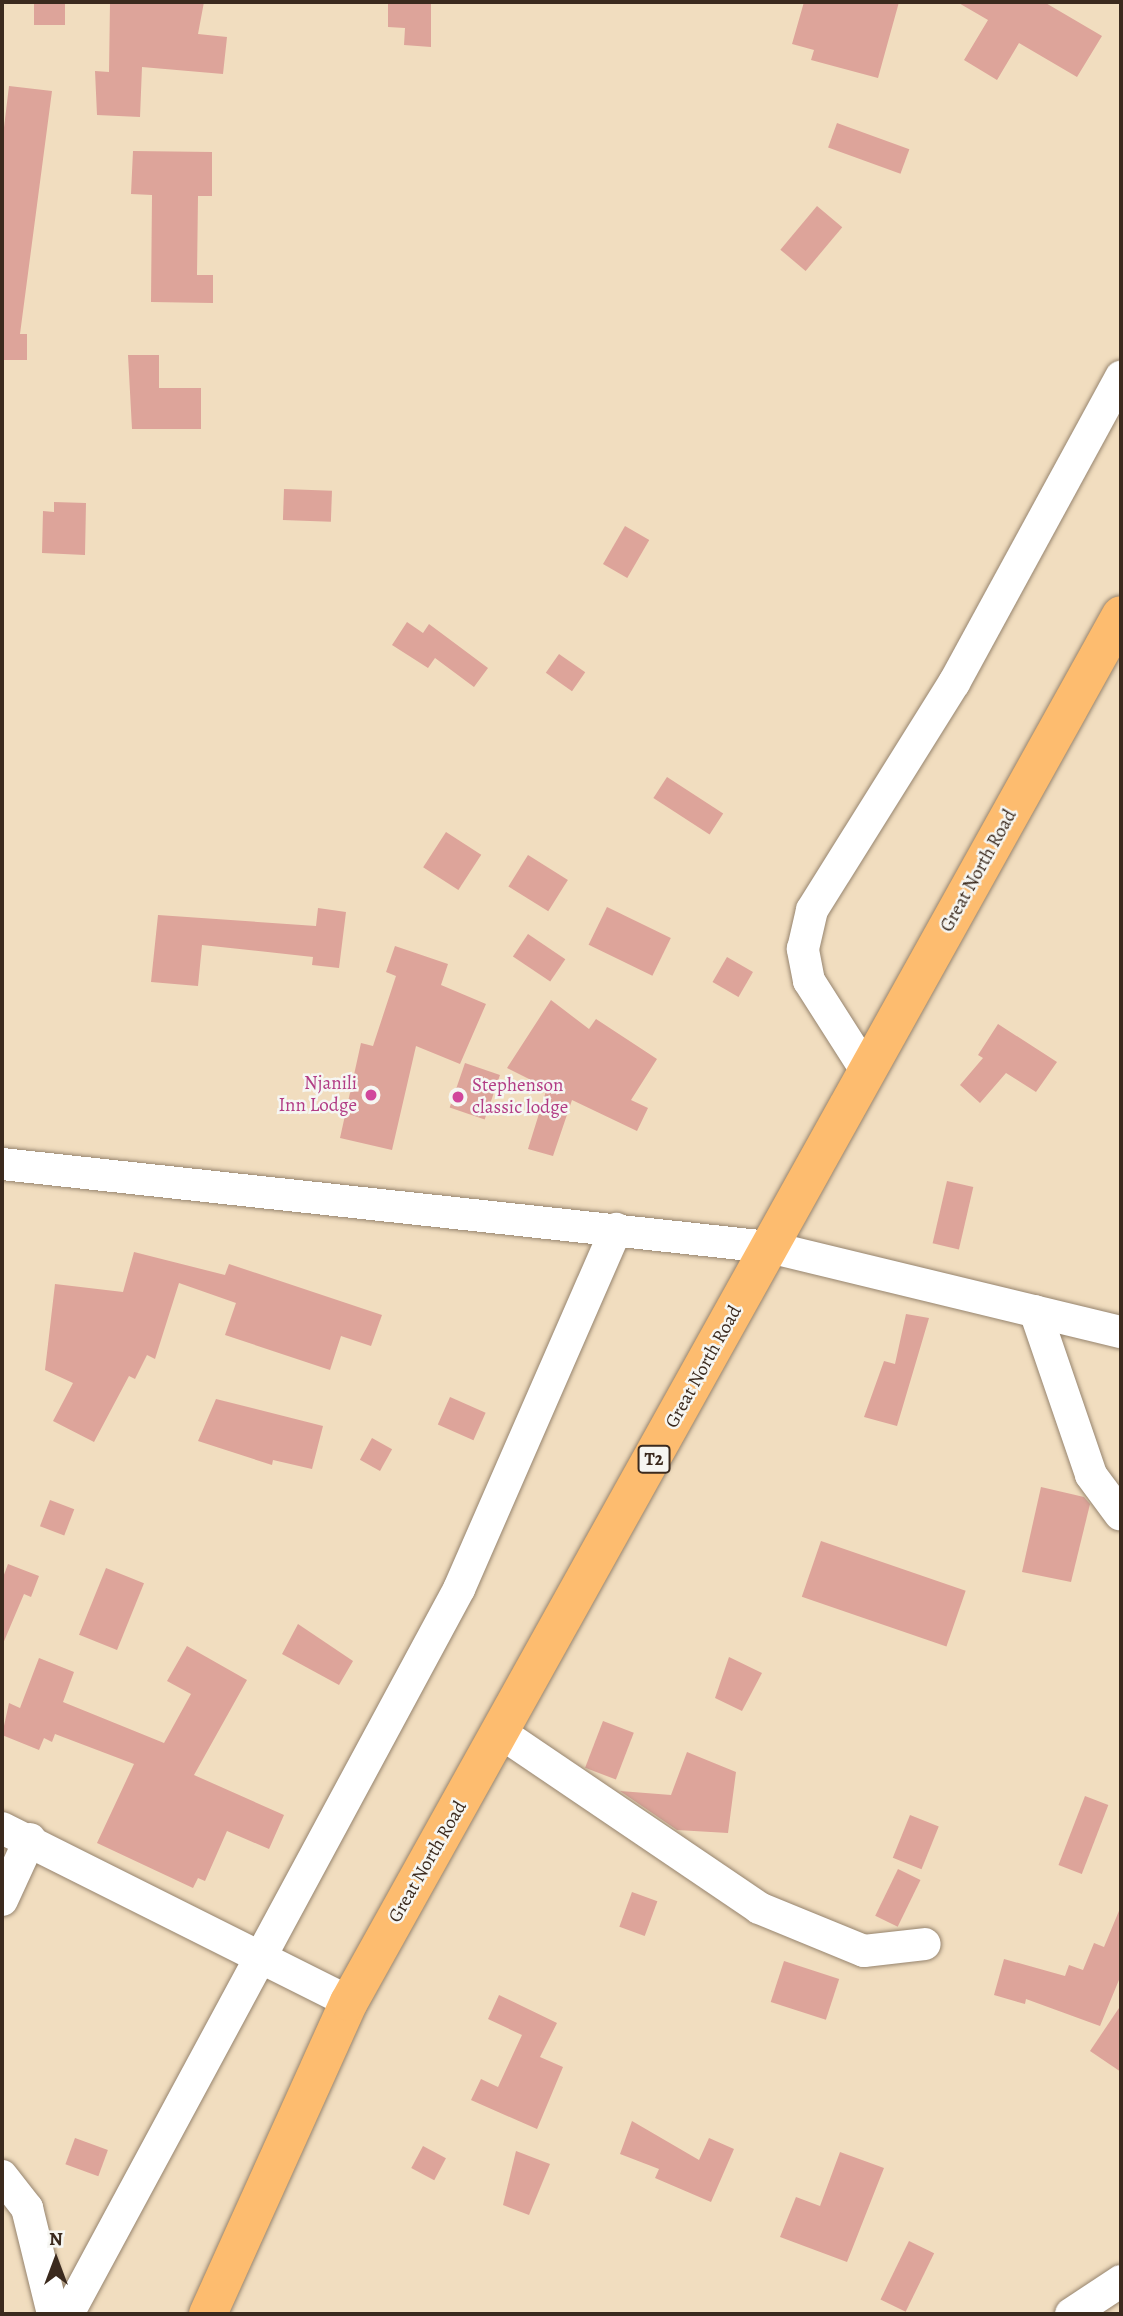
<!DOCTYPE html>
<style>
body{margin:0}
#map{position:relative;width:1123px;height:2316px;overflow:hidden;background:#f1ddbf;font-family:Alegreya,serif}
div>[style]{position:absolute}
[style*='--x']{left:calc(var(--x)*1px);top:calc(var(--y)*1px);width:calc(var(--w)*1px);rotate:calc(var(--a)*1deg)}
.building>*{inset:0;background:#dda49a;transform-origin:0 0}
.roads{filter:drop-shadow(0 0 2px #96846e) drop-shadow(0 0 2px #96846e)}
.minor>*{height:32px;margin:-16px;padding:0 16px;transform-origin:16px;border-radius:16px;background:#fff}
.trunk>*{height:38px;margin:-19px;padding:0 19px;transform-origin:19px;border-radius:19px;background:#fdbc6f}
.dots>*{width:19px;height:19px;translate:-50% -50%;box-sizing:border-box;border:4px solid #f6f6f2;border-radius:50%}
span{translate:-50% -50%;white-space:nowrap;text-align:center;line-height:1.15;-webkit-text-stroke:5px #f6f6f2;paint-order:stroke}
.shield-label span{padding:2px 5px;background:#f6f6f2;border:2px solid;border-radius:5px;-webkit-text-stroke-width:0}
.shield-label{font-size:18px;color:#3b2a1e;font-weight:700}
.street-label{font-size:19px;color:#3b2a1e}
.hotel-label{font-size:19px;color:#b23c85}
.right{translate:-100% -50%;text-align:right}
.left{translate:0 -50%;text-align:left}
.frame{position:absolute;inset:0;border:4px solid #3b2a1e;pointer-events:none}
.north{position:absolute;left:21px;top:2225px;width:70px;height:70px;-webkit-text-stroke:5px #f6f6f2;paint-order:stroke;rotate:0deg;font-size:19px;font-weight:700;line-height:28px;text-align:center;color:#3b2a1e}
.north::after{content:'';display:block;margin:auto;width:24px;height:32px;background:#3b2a1e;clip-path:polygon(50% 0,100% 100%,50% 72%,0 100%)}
</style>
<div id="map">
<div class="building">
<div style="left:34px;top:2px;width:31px;height:23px"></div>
<div style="clip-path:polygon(110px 2px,204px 2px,198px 34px,227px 37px,223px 74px,142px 67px,140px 117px,97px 115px,95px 71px,109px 72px)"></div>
<div style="clip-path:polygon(388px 2px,431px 2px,431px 47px,404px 45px,405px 28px,388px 27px)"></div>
<div style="clip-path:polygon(804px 2px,899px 2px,878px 78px,811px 60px,814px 50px,792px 44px)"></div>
<div style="clip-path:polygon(957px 2px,1044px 2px,1102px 36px,1077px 77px,1019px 43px,997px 80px,964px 60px,988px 20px)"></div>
<div style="clip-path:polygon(9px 86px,52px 91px,20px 334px,27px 334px,27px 360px,2px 360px,2px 144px)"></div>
<div style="left:837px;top:123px;width:77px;height:26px;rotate:20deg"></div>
<div style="clip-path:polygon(133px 151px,212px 152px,212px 196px,198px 196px,197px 275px,213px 275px,213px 303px,151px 302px,152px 195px,131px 194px)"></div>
<div style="left:817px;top:206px;width:33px;height:57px;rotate:40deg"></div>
<div style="clip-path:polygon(128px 355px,159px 355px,159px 388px,201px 388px,201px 429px,132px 429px)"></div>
<div style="left:284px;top:489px;width:48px;height:31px;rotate:2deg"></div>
<div style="clip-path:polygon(54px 502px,86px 503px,85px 555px,42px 553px,43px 511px,54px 512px)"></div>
<div style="left:625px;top:526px;width:28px;height:44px;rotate:30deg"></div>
<div style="clip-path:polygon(407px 622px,423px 633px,429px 624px,488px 668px,474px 687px,435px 658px,428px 668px,392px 645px)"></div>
<div style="left:559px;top:654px;width:32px;height:23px;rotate:35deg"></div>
<div style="left:667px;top:777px;width:67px;height:25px;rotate:33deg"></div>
<div style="left:446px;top:832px;width:42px;height:42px;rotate:33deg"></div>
<div style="left:528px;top:855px;width:47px;height:37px;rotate:32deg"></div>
<div style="left:607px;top:907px;width:71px;height:42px;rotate:26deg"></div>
<div style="clip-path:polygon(318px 908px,346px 912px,339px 968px,312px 965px,313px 957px,202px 945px,198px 986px,151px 982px,158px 915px,316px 926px)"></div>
<div style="left:528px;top:934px;width:45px;height:27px;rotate:34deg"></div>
<div style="clip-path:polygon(395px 946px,448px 964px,441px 985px,486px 1004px,460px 1064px,416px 1046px,392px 1150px,340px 1138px,361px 1043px,373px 1046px,396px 976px,386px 972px)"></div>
<div style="left:727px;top:957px;width:30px;height:29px;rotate:30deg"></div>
<div style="clip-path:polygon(551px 1000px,589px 1029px,596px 1019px,657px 1059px,631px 1100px,648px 1108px,637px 1131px,572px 1100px,553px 1156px,528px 1149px,547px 1088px,507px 1068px)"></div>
<div style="clip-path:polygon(998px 1024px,1057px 1062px,1036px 1092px,1006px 1073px,980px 1103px,960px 1085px,983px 1058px,978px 1055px)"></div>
<div style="left:465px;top:1063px;width:37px;height:47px;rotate:19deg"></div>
<div style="left:947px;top:1181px;width:27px;height:64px;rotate:13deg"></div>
<div style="clip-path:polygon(134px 1252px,225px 1275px,229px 1264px,382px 1315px,371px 1346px,341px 1336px,330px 1370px,225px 1335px,236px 1303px,179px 1283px,155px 1359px,147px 1355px,135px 1379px,129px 1376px,94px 1442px,53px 1421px,73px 1383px,45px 1370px,55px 1284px,123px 1292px)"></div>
<div style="clip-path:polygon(906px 1314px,929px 1318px,897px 1426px,864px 1417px,884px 1361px,895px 1364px)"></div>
<div style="left:450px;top:1397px;width:39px;height:30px;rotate:24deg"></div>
<div style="clip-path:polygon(216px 1399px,323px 1426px,312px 1469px,273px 1460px,272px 1465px,198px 1441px)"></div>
<div style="left:372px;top:1438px;width:23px;height:25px;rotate:29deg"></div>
<div style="clip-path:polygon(1041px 1487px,1084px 1497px,1090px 1504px,1071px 1582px,1022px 1572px)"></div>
<div style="left:50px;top:1500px;width:26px;height:28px;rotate:21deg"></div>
<div style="left:821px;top:1541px;width:153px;height:59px;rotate:19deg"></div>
<div style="clip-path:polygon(8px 1564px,39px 1576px,31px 1597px,24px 1594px,2px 1646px,2px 1580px)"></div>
<div style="left:106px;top:1568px;width:41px;height:72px;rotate:22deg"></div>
<div style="clip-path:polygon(298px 1624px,353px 1661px,339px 1685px,282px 1654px)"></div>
<div style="clip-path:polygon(187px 1646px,247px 1680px,194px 1775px,284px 1815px,269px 1849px,227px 1831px,205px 1881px,198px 1878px,193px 1888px,97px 1843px,134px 1764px,55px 1734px,52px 1742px,44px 1738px,39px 1750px,2px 1735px,9px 1703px,20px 1708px,39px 1658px,74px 1672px,63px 1702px,164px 1743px,191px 1694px,167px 1681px)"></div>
<div style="clip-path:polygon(729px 1657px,762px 1673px,742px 1711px,715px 1698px)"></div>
<div style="left:603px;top:1721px;width:33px;height:50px;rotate:21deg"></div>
<div style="clip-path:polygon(687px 1752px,736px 1772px,728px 1833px,677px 1830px,620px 1791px,671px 1795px)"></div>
<div style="left:1085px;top:1796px;width:25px;height:74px;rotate:21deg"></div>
<div style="left:910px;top:1815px;width:31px;height:46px;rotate:22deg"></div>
<div style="left:898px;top:1869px;width:25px;height:52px;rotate:26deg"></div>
<div style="left:632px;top:1892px;width:27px;height:37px;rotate:20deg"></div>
<div style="clip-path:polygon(1121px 1906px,1121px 1975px,1100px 2026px,1026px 1999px,1025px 2004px,994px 1995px,1004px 1959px,1065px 1976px,1069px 1965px,1083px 1970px,1094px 1943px,1104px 1947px)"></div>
<div style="left:784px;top:1961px;width:58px;height:43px;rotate:18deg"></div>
<div style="clip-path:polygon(499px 1995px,557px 2023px,540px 2057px,563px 2067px,537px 2129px,471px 2100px,481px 2079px,498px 2087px,522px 2035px,488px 2019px)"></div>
<div style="clip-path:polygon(1121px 2005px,1121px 2072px,1090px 2051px)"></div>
<div style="clip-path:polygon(632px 2121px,699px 2160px,709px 2138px,734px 2149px,711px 2202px,655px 2178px,659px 2169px,620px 2154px)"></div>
<div style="left:75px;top:2138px;width:35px;height:28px;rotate:20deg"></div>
<div style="left:423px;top:2146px;width:26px;height:25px;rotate:28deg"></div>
<div style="clip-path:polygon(516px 2151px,550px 2164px,529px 2215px,503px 2205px)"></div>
<div style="clip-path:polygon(840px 2152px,884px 2168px,847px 2262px,780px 2237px,796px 2197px,820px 2206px)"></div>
<div style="left:909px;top:2241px;width:28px;height:65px;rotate:26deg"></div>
</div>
<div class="roads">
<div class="minor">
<div style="--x:867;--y:1072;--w:108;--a:-122.5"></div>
<div style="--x:809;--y:981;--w:33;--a:-101"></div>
<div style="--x:803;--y:949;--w:40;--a:-77"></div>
<div style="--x:812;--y:910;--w:268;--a:-58"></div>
<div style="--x:954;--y:683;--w:349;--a:-61.4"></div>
<div style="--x:2;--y:1164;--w:771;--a:6.18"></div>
<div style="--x:769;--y:1247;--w:362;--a:13.6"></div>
<div style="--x:1035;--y:1311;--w:173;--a:71.1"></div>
<div style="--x:1091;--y:1475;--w:49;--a:53.4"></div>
<div style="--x:501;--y:1733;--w:312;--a:34.1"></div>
<div style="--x:759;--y:1908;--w:113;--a:22.3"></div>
<div style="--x:864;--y:1951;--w:61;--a:-6.5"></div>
<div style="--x:2;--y:1828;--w:388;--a:26.6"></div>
<div style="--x:2;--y:1900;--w:67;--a:-65.3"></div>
<div style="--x:2;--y:2176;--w:41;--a:52"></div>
<div style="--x:27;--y:2208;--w:109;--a:76.2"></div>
<div style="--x:68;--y:2314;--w:824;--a:-61.66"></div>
<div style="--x:459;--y:1589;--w:393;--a:-66.4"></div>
<div style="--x:1071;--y:2314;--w:60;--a:-33.4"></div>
</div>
<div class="trunk">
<div style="--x:208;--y:2314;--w:342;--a:-65.7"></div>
<div style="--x:349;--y:2002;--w:1587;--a:-60.9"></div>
</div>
</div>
<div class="dots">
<div style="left:371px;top:1095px;background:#d1479c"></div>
<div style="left:458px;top:1097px;background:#d1479c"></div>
</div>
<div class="shield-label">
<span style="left:654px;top:1459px">T2</span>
</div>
<div class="street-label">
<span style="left:979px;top:871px;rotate:-61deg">Great North Road</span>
<span style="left:704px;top:1367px;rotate:-61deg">Great North Road</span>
<span style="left:428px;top:1862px;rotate:-60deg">Great North Road</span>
</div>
<div class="hotel-label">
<span class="right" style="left:357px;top:1095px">Njanili<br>Inn Lodge</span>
<span class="left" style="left:472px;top:1097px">Stephenson<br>classic lodge</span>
</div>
<div class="frame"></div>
<div class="north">N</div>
</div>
